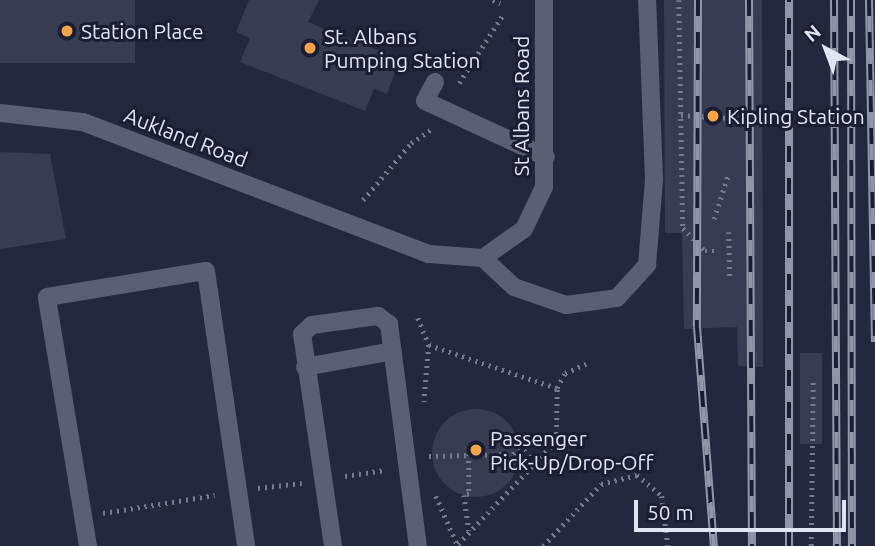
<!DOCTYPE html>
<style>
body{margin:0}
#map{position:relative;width:875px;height:546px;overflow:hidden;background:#24283e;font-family:Ubuntu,sans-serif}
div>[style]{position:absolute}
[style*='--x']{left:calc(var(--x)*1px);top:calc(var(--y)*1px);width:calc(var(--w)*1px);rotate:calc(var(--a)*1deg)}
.building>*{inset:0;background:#373c53;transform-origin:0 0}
.round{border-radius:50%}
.path>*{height:4.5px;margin-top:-2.25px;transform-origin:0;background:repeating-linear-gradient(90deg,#767a8d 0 2px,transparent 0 7px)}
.minor>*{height:18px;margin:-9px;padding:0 9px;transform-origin:9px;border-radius:9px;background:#5a5f75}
.rail>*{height:8px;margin-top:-4px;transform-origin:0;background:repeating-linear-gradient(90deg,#1a1e34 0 16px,#9296a8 0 32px);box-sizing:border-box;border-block:2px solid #9296a8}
.dots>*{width:19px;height:19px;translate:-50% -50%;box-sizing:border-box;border:4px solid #1a1e34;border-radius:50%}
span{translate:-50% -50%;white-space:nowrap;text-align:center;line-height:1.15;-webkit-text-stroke:6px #1a1e34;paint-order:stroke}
.poi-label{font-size:21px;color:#e1e5f4}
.left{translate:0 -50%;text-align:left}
.street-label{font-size:21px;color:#e1e5f4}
.north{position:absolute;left:791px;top:14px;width:70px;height:70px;-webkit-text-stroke:5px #1a1e34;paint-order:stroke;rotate:319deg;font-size:19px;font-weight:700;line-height:28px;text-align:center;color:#e1e5f4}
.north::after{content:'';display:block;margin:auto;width:24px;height:32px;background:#e1e5f4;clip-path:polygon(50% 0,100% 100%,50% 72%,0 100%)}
.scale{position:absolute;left:634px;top:500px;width:212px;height:32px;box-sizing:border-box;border:4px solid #e1e5f4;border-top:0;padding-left:9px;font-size:21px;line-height:24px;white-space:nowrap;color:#e1e5f4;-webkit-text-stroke:5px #1a1e34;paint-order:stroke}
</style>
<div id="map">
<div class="building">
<div style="left:0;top:0;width:135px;height:63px"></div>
<div style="clip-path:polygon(249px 0,319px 0,308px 22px,400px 59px,387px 94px,374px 89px,365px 111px,240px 62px,250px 38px,236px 32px)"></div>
<div style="clip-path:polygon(664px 0,762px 0,763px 367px,738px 366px,737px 327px,684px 329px,682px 233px,665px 233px)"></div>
<div style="clip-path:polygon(0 152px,50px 154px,66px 239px,0 249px)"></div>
<div style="left:800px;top:353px;width:22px;height:91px"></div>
<div class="round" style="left:432px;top:409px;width:88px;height:88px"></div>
</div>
<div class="path">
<div style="--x:493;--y:0;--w:8;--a:23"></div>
<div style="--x:679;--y:0;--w:228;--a:89"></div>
<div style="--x:683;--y:228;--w:32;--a:46"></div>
<div style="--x:705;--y:251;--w:12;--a:0"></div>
<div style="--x:459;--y:83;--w:80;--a:-57.3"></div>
<div style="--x:681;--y:115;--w:47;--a:3.7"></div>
<div style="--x:363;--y:200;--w:75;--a:-49.9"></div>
<div style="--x:411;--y:143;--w:25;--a:-34"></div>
<div style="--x:714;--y:219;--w:46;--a:-72.3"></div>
<div style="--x:729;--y:232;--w:48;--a:88.8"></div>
<div style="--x:418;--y:318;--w:29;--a:68"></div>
<div style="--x:429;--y:345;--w:57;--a:95"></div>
<div style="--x:429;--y:345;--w:135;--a:18.6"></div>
<div style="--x:469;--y:454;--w:40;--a:90"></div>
<div style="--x:469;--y:494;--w:5;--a:169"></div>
<div style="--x:464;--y:495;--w:36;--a:82"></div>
<div style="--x:429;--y:456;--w:84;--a:-1.4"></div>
<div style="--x:513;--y:454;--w:11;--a:-56"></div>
<div style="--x:519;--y:445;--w:23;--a:47"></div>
<div style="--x:345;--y:476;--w:40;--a:-8.5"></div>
<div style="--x:258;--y:488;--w:44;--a:-6.5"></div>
<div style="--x:436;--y:496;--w:55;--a:66.3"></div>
<div style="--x:103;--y:513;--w:113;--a:-9.1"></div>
<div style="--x:458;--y:544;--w:142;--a:-46.4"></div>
<div style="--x:556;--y:441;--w:53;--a:-88.9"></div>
<div style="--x:557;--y:388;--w:17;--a:-62"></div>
<div style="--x:565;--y:373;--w:24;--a:-24"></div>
<div style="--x:543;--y:546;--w:85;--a:-46.9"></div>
<div style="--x:601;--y:484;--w:37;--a:-14"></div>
<div style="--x:637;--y:475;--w:33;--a:40"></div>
<div style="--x:662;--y:496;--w:50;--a:83.2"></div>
<div style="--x:811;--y:546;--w:165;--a:-89.3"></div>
</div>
<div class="minor">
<div style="--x:435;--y:82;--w:21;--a:118"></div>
<div style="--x:425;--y:101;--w:133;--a:24.8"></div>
<div style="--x:0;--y:113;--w:83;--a:6.2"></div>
<div style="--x:83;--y:122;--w:370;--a:20.9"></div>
<div style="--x:429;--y:254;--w:54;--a:4.2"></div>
<div style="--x:483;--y:258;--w:50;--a:-35.3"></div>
<div style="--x:524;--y:229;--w:47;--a:-64.5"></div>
<div style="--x:544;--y:187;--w:187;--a:-90"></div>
<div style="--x:483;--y:258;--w:42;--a:43.1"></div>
<div style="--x:514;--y:287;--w:55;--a:19.1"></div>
<div style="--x:566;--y:305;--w:51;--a:-7.8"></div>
<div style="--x:617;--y:298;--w:45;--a:-47.7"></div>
<div style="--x:647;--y:265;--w:86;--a:-85.3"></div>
<div style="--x:654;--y:179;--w:179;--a:-92.2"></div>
<div style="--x:305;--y:367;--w:89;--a:-10.3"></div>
<div style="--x:88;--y:546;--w:252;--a:-99.4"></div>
<div style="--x:47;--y:297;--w:161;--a:-9.3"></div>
<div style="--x:206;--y:271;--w:278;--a:81.7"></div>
<div style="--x:333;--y:546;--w:214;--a:-98.3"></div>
<div style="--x:302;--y:334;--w:13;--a:-42"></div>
<div style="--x:312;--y:325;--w:67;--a:-7.8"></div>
<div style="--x:378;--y:316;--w:14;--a:36"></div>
<div style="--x:389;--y:324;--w:224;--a:82.6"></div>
</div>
<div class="rail">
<div style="--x:698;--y:0;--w:327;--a:90.2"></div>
<div style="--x:697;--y:327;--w:220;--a:85.6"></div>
<div style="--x:749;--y:0;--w:546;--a:89.69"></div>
<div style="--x:834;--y:0;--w:546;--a:89.69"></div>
<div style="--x:851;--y:0;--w:546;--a:89.9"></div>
<div style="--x:869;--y:0;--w:342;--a:89"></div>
<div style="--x:789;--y:546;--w:546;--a:-90"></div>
</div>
<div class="dots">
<div style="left:67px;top:31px;background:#f5a346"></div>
<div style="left:310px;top:48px;background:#f5a346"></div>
<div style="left:713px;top:116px;background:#f5a346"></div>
<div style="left:476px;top:450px;background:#f5a346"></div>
</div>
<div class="poi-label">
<span class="left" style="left:81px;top:31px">Station Place</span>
<span class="left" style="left:324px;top:48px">St. Albans<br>Pumping Station</span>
<span class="left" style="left:727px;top:116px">Kipling Station</span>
<span class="left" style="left:490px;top:450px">Passenger<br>Pick-Up/Drop-Off</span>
</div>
<div class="street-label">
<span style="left:521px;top:106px;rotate:-90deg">St Albans Road</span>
<span style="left:186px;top:137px;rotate:21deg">Aukland Road</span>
</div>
<div class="north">N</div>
<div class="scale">50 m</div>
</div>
